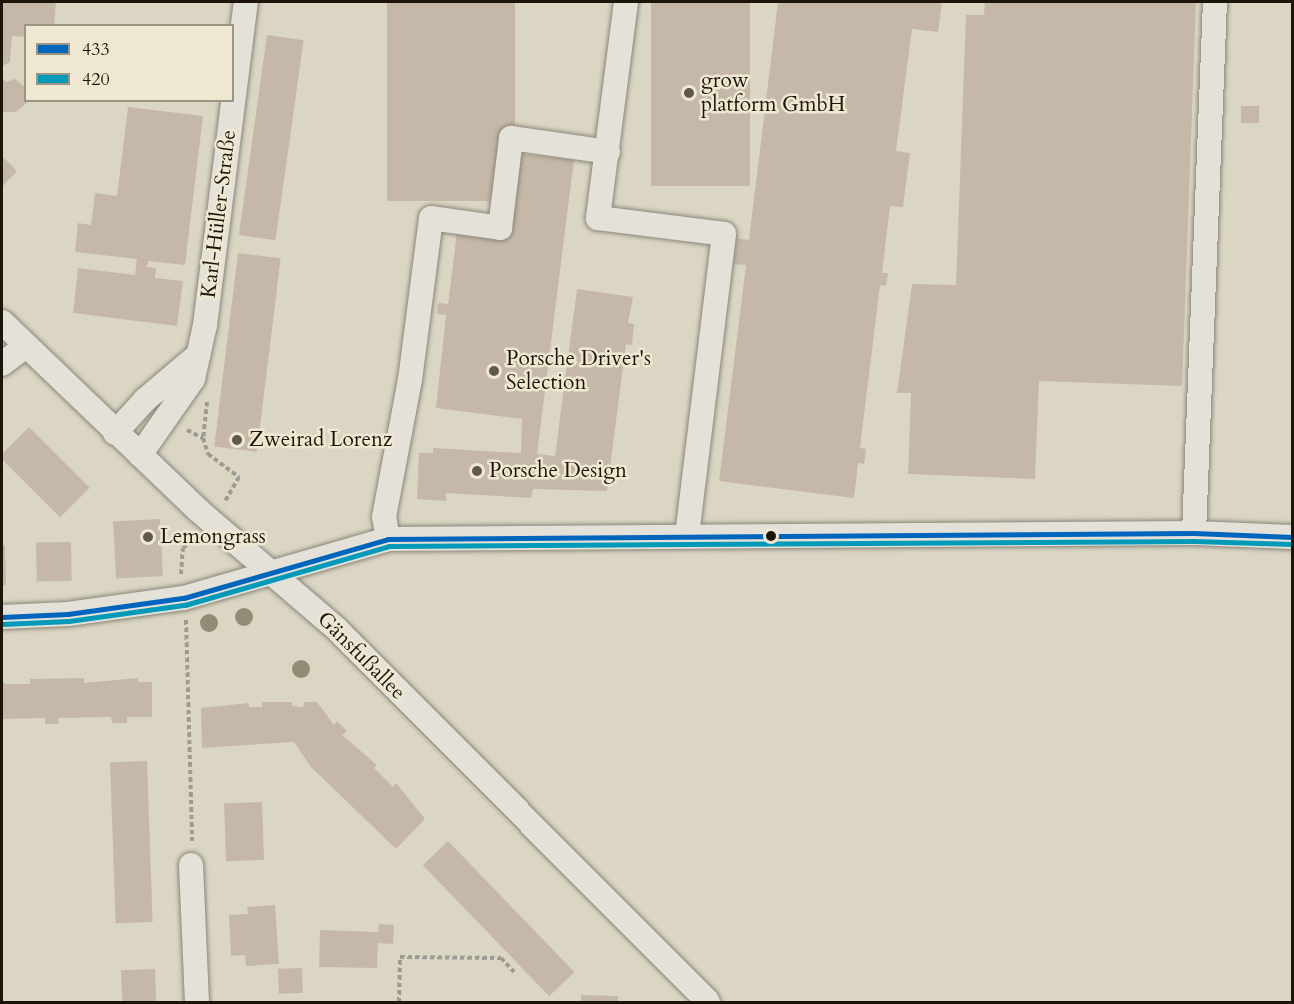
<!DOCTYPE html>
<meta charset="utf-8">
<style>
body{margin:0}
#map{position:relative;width:1294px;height:1004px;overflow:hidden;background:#dbd6c4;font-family:Cardo,serif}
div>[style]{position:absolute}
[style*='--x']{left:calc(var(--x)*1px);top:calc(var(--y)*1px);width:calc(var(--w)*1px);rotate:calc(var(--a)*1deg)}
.building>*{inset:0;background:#c6b8a8;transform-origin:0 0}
.path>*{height:4px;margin-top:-2px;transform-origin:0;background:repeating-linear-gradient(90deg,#9d9a93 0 4.5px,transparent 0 7.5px)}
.roads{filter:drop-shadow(0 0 2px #8a867a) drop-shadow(0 0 2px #8a867a)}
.minor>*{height:24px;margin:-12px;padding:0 12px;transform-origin:12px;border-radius:12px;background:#e4e1d8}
.bus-1>*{height:4.5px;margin:-2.25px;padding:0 2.25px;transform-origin:2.25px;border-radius:2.25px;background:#0065bd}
.bus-2>*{height:4.5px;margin:-2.25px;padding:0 2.25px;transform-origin:2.25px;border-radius:2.25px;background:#039aba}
.trees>*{width:18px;height:18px;margin:-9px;border-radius:50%;background:#918c76}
.dots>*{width:16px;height:16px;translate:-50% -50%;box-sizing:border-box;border:3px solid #eee8d2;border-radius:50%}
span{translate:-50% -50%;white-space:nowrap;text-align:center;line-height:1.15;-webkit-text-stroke:5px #eee8d2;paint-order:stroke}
.poi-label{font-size:21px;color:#1d150a}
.left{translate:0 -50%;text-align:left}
.street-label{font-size:21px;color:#1d150a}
.frame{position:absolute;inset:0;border:3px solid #1d150a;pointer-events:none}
.legend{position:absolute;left:24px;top:24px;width:210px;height:78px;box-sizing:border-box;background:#eee8d2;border:2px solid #9a9482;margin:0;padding:8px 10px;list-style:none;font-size:18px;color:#1d150a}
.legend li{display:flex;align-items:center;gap:12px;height:30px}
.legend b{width:30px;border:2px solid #9a9482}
</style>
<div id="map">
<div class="building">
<div style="clip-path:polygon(2px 2px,56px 2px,54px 26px,26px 26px,26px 37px,12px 36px,10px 62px,2px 66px)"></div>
<div style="left:387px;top:2px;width:128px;height:199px"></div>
<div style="left:651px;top:2px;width:99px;height:184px"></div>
<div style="clip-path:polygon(778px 2px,942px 2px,938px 32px,912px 29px,896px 151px,910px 153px,903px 207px,890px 206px,882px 273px,888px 273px,886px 286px,880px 285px,860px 448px,866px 449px,864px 464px,858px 463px,854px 498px,719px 481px,746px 265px,734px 264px,737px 238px,749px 240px)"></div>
<div style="clip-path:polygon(985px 2px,1196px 2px,1182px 386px,1039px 381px,1035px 479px,908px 474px,911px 393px,897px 393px,912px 284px,956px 285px,966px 15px,984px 15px)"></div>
<div style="left:267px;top:35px;width:37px;height:202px;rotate:8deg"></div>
<div style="clip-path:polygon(2px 77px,6px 82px,15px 79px,26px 88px,26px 100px,30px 100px,16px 112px,2px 112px)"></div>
<div style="left:1241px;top:106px;width:18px;height:17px"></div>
<div style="clip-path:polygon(128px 107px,203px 116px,185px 265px,148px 261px,147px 267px,156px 268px,155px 278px,183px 281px,177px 326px,73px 313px,78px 268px,135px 275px,137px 259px,75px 252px,78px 223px,91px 225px,95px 193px,117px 196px)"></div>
<div style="clip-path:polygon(519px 154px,574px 160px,537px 454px,555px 456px,577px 289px,633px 297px,628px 323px,634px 324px,632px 345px,626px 344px,607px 491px,533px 489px,531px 498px,446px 493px,446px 501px,417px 499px,419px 453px,433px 453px,433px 448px,521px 453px,522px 419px,436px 408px,446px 315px,437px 314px,438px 303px,448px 304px,457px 232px,509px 239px)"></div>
<div style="clip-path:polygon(2px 156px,17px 171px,2px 187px)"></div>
<div style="left:238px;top:253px;width:43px;height:195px;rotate:7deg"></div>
<div style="left:29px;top:427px;width:86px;height:42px;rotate:45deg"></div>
<div style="left:160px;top:519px;width:57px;height:47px;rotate:87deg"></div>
<div style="left:71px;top:542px;width:39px;height:35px;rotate:89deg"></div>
<div style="clip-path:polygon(2px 545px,5px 545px,6px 585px,2px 586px)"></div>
<div style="clip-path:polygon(84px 678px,84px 683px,138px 678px,138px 682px,152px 682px,152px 717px,127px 717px,127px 723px,112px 723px,111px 717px,58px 718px,59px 724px,45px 724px,45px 718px,2px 719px,2px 680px,5px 684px,30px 684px,30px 679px)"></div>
<div style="clip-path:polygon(262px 702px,292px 702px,292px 706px,303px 707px,304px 702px,317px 702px,334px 725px,337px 721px,347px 731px,342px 735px,377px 765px,374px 768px,393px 787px,396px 783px,425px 819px,396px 849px,311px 767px,294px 742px,202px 748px,201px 708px,249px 703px,249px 707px,262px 707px)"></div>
<div style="left:147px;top:761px;width:161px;height:37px;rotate:88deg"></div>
<div style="left:262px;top:802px;width:58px;height:38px;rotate:88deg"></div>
<div style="left:448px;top:841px;width:182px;height:35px;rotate:46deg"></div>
<div style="clip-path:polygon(275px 905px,279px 964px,246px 966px,245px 955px,231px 956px,229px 915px,248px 914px,247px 907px)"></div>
<div style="clip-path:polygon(379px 924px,394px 925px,393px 944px,378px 943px,377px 968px,319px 967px,320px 930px,378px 932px)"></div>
<div style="left:302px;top:968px;width:25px;height:24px;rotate:88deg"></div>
<div style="left:155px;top:969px;width:33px;height:34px;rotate:88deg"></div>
<div style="clip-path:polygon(581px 995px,618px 996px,618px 1002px,581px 1002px)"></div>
</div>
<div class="path">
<div style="--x:207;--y:402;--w:36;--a:96"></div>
<div style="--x:203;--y:438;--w:17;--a:73"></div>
<div style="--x:208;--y:454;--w:39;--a:37"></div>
<div style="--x:239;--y:477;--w:30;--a:120"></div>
<div style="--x:187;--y:430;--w:18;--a:27"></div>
<div style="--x:181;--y:574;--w:26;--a:-86"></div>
<div style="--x:183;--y:548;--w:14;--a:-45"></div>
<div style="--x:186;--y:620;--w:221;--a:88.4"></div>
<div style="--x:399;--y:1002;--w:45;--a:-88.7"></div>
<div style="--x:400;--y:957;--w:101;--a:0.6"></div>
<div style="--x:501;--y:958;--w:19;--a:47"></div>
</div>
<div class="roads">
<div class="minor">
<div style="--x:626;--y:2;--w:218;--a:97.4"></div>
<div style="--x:598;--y:218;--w:127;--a:7.2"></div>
<div style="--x:724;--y:234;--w:303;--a:97"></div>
<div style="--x:2;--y:322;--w:272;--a:43.8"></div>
<div style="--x:198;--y:510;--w:183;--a:40.6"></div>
<div style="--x:337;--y:629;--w:526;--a:45.15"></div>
<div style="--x:2;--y:364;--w:30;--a:-37"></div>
<div style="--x:115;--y:433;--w:45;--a:-47.7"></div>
<div style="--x:145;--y:400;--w:70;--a:-40.3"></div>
<div style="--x:140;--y:455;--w:93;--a:-55.1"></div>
<div style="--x:193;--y:379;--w:55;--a:-77.5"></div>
<div style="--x:205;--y:325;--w:326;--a:-82.8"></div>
<div style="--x:1194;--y:533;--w:531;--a:-87.74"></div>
<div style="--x:388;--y:539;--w:22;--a:-100"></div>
<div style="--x:384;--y:517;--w:139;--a:-79.3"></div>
<div style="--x:410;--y:380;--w:163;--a:-82.6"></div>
<div style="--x:431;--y:218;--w:70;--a:8.2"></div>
<div style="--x:500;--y:228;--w:91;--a:-83"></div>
<div style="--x:511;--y:138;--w:98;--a:8.2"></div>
<div style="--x:2;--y:617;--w:66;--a:-2.6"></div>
<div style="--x:68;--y:614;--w:117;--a:-7.9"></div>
<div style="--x:184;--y:598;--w:212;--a:-16.1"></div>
<div style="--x:388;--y:539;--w:806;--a:-0.43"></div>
<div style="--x:1194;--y:533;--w:98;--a:2.3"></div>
<div style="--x:191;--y:865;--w:137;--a:87.5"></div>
</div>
</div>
<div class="bus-1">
<div style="--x:2;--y:617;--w:66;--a:-2.6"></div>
<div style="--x:68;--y:614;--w:117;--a:-7.9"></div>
<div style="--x:184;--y:598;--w:212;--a:-16.1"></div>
<div style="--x:388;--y:539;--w:806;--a:-0.43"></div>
<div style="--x:1194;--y:533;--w:98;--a:2.3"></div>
</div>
<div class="bus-2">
<div style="--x:2;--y:624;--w:67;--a:-2.6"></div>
<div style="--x:69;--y:621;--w:117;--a:-7.9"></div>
<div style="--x:185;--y:605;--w:212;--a:-16.1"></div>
<div style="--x:389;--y:546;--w:805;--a:-0.36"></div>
<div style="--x:1194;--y:541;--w:98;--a:1.8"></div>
</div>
<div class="trees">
<div style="left:244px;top:617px"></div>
<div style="left:209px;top:623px"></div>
<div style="left:301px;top:669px"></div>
</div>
<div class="dots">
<div style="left:689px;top:93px;background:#60594b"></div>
<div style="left:494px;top:371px;background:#60594b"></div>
<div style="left:237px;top:440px;background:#60594b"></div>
<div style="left:477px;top:471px;background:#60594b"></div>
<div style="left:771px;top:536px;background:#1d150a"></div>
<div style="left:148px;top:537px;background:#60594b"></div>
</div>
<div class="poi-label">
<span class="left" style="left:701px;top:93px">grow<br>platform GmbH</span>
<span class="left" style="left:506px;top:371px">Porsche Driver's<br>Selection</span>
<span class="left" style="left:249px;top:440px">Zweirad Lorenz</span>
<span class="left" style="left:489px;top:471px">Porsche Design</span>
<span class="left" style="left:160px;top:537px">Lemongrass</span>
</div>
<div class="street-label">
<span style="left:219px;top:214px;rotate:-83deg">Karl-Hüller-Straße</span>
<span style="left:361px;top:656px;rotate:45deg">Gänsfußallee</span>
</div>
<div class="frame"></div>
<ul class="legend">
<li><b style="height:8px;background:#0065bd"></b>433</li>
<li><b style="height:8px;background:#039aba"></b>420</li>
</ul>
</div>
